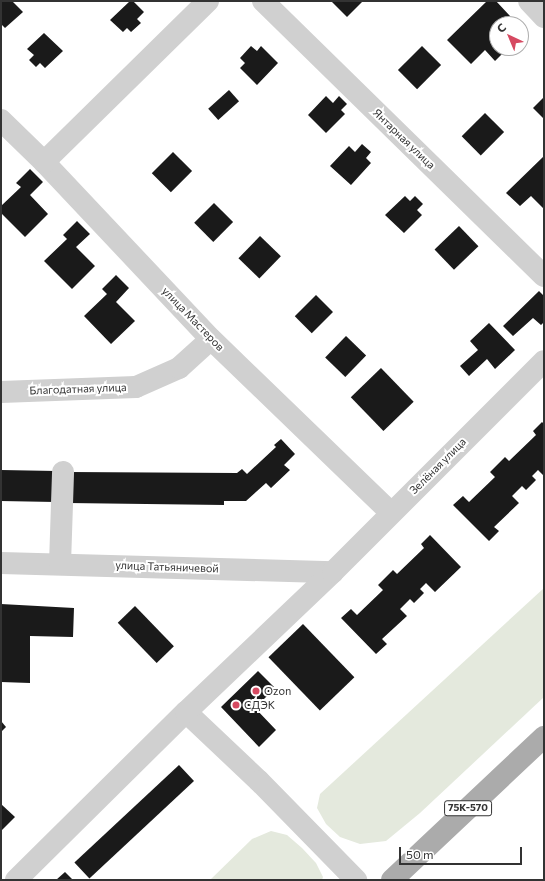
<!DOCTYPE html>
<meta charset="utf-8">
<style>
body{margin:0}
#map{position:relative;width:545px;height:881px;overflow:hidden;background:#fff;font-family:Commissioner,sans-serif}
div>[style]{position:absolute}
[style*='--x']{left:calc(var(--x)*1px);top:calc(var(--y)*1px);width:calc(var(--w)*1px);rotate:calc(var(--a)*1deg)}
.green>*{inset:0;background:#e4e9dd}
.building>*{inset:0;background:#1a1a1a;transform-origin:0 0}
.minor>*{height:22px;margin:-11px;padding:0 11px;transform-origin:11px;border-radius:11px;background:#d0d0d0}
.major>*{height:22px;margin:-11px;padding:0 11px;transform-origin:11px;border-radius:11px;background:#ababab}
.dots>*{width:11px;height:11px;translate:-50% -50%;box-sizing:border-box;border:2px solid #fff;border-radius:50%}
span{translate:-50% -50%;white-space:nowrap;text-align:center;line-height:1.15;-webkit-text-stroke:4px #fff;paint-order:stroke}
.shield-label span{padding:1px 3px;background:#fff;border:1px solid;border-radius:3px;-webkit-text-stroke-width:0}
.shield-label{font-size:10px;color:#333;font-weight:700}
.street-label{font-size:11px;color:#333}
.poi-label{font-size:11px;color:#333}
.left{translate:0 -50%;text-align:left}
.frame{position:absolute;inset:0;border:2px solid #333;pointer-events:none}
.north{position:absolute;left:489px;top:16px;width:40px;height:40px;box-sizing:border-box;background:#fff;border:1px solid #adadad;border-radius:50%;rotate:316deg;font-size:11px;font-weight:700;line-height:16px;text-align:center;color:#333}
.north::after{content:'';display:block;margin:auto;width:14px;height:18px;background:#d64961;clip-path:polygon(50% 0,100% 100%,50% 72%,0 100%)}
.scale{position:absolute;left:399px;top:847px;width:123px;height:18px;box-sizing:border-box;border:2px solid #333;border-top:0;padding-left:5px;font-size:12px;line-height:14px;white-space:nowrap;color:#333;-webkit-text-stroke:3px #fff;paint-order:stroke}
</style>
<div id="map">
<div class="green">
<div style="clip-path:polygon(544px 588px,544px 697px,420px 813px,386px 841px,360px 844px,340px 837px,326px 824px,317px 808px,320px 794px)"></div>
<div style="clip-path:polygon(271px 831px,287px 835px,302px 848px,316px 863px,323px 877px,322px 880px,210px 880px,252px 839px)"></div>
</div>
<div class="building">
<div style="clip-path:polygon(1px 1px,12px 1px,23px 12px,5px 28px,1px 24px)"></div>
<div style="clip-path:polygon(130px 1px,133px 1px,144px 12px,137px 19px,141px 23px,131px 32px,127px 28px,123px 32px,110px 20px)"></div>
<div style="clip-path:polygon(331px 1px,363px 1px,347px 17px)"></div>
<div style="clip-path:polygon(487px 1px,496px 1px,510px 16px,506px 19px,511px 24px,497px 24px,497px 48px,508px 48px,495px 61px,485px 50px,471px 64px,447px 40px)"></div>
<div style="clip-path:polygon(44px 33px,63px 51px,45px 68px,40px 63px,36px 67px,29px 60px,34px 55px,27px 49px)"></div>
<div style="clip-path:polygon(251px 46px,257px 51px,261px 46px,278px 63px,257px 85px,240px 68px,245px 63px,240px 58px)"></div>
<div style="left:422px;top:46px;width:27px;height:34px;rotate:45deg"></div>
<div style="left:229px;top:90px;width:15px;height:28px;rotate:48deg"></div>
<div style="clip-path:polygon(326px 96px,333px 103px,339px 96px,347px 104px,341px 110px,345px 114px,326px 133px,308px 115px)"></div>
<div style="clip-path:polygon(544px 97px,544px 119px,533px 108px)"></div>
<div style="left:485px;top:113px;width:27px;height:33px;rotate:45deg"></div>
<div style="clip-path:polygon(362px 144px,371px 152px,366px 158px,371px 163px,351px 185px,330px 166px,349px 146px,355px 152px)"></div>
<div style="left:173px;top:152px;width:27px;height:30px;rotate:45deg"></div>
<div style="clip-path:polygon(544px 156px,544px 209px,531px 196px,520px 206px,506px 193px)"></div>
<div style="clip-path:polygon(30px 169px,43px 182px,30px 195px,48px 214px,25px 237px,1px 213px,1px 206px,21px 187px,16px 183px)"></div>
<div style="clip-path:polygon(405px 196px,410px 201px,415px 196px,423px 204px,417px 210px,422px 215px,404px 233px,385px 215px)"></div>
<div style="left:214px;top:203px;width:27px;height:28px;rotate:45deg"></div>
<div style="clip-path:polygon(77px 221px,90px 234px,76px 247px,95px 266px,72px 289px,44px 261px,67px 239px,63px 235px)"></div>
<div style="left:459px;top:226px;width:28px;height:34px;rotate:46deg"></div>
<div style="left:260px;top:236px;width:29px;height:31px;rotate:44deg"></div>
<div style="clip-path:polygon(116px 275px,129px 288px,116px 302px,135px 321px,111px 344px,84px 316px,107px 294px,102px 289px)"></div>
<div style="clip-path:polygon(539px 291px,544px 296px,544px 322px,541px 325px,533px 318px,513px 336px,503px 326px)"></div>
<div style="left:316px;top:295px;width:24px;height:30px;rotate:45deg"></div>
<div style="clip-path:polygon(489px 323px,515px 350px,495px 369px,487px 359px,469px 376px,460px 366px,478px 350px,470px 341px)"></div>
<div style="left:346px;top:336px;width:28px;height:30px;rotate:44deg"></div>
<div style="left:381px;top:368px;width:47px;height:42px;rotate:46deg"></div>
<div style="clip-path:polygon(542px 422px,544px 424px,544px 476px,538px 470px,532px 476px,536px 480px,526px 490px,522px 486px,512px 496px,519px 503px,494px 527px,499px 531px,489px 541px,453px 505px,463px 496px,469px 502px,495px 477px,490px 472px,505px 457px,509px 461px,536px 435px,533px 431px)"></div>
<div style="clip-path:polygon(281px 439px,295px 454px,284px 465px,290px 470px,271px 488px,266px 483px,246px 501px,224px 501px,224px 505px,68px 503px,69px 472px,237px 473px,242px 469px,247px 474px,276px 447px,274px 445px)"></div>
<div style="left:1px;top:470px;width:55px;height:31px;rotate:1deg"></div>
<div style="clip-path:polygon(430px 535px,461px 567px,435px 592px,426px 583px,420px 589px,424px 593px,414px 603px,410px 599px,400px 609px,407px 616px,382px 639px,387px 644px,376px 654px,341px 618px,351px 609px,357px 615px,383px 590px,378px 585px,393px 570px,397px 574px,424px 548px,421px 544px)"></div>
<div style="clip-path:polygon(1px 604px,74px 608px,73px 637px,30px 636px,30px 683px,1px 682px)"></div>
<div style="left:135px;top:606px;width:56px;height:24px;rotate:46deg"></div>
<div style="left:303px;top:624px;width:74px;height:48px;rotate:46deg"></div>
<div style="clip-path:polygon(258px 671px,275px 688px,255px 708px,276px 730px,259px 747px,221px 707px)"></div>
<div style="clip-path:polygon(1px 721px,6px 727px,1px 732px)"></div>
<div style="left:179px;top:765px;width:22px;height:143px;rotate:47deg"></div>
<div style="clip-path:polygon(1px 804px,15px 817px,1px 831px)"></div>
<div style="clip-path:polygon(65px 872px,73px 880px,56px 880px)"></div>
</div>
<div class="minor">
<div style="--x:263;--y:1;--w:393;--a:44.4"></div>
<div style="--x:529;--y:1;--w:22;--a:47"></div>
<div style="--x:1;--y:120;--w:60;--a:44.3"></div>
<div style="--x:44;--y:162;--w:243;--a:46.7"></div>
<div style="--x:211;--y:339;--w:250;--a:44"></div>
<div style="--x:44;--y:162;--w:230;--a:-44.5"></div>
<div style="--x:1;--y:392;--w:135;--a:-2.1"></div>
<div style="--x:136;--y:387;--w:47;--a:-23.8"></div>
<div style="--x:179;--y:368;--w:43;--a:-42.2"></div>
<div style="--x:1;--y:563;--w:332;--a:1.6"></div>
<div style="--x:60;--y:564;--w:92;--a:-88.1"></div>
<div style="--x:186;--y:712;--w:100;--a:43.4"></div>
<div style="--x:259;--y:781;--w:139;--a:45.6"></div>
<div style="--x:16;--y:880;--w:239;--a:-44.7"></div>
<div style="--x:186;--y:712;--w:203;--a:-43.6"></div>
<div style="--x:333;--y:572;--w:298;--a:-45"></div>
</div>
<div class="major">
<div style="--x:392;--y:880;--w:209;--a:-43.3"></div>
</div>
<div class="dots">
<div style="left:256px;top:691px;background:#d64961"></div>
<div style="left:236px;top:705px;background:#d64961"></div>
</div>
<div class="shield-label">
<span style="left:468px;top:808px">75К-570</span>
</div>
<div class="street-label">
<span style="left:404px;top:139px;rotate:44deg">Янтарная улица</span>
<span style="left:193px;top:319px;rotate:46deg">улица Мастеров</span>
<span style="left:78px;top:389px;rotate:-2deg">Благодатная улица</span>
<span style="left:438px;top:466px;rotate:-45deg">Зелёная улица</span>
<span style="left:167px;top:567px;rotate:2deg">улица Татьяничевой</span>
</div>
<div class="poi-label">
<span class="left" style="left:264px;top:691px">Ozon</span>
<span class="left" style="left:244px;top:705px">СДЭК</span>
</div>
<div class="frame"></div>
<div class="north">С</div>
<div class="scale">50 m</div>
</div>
